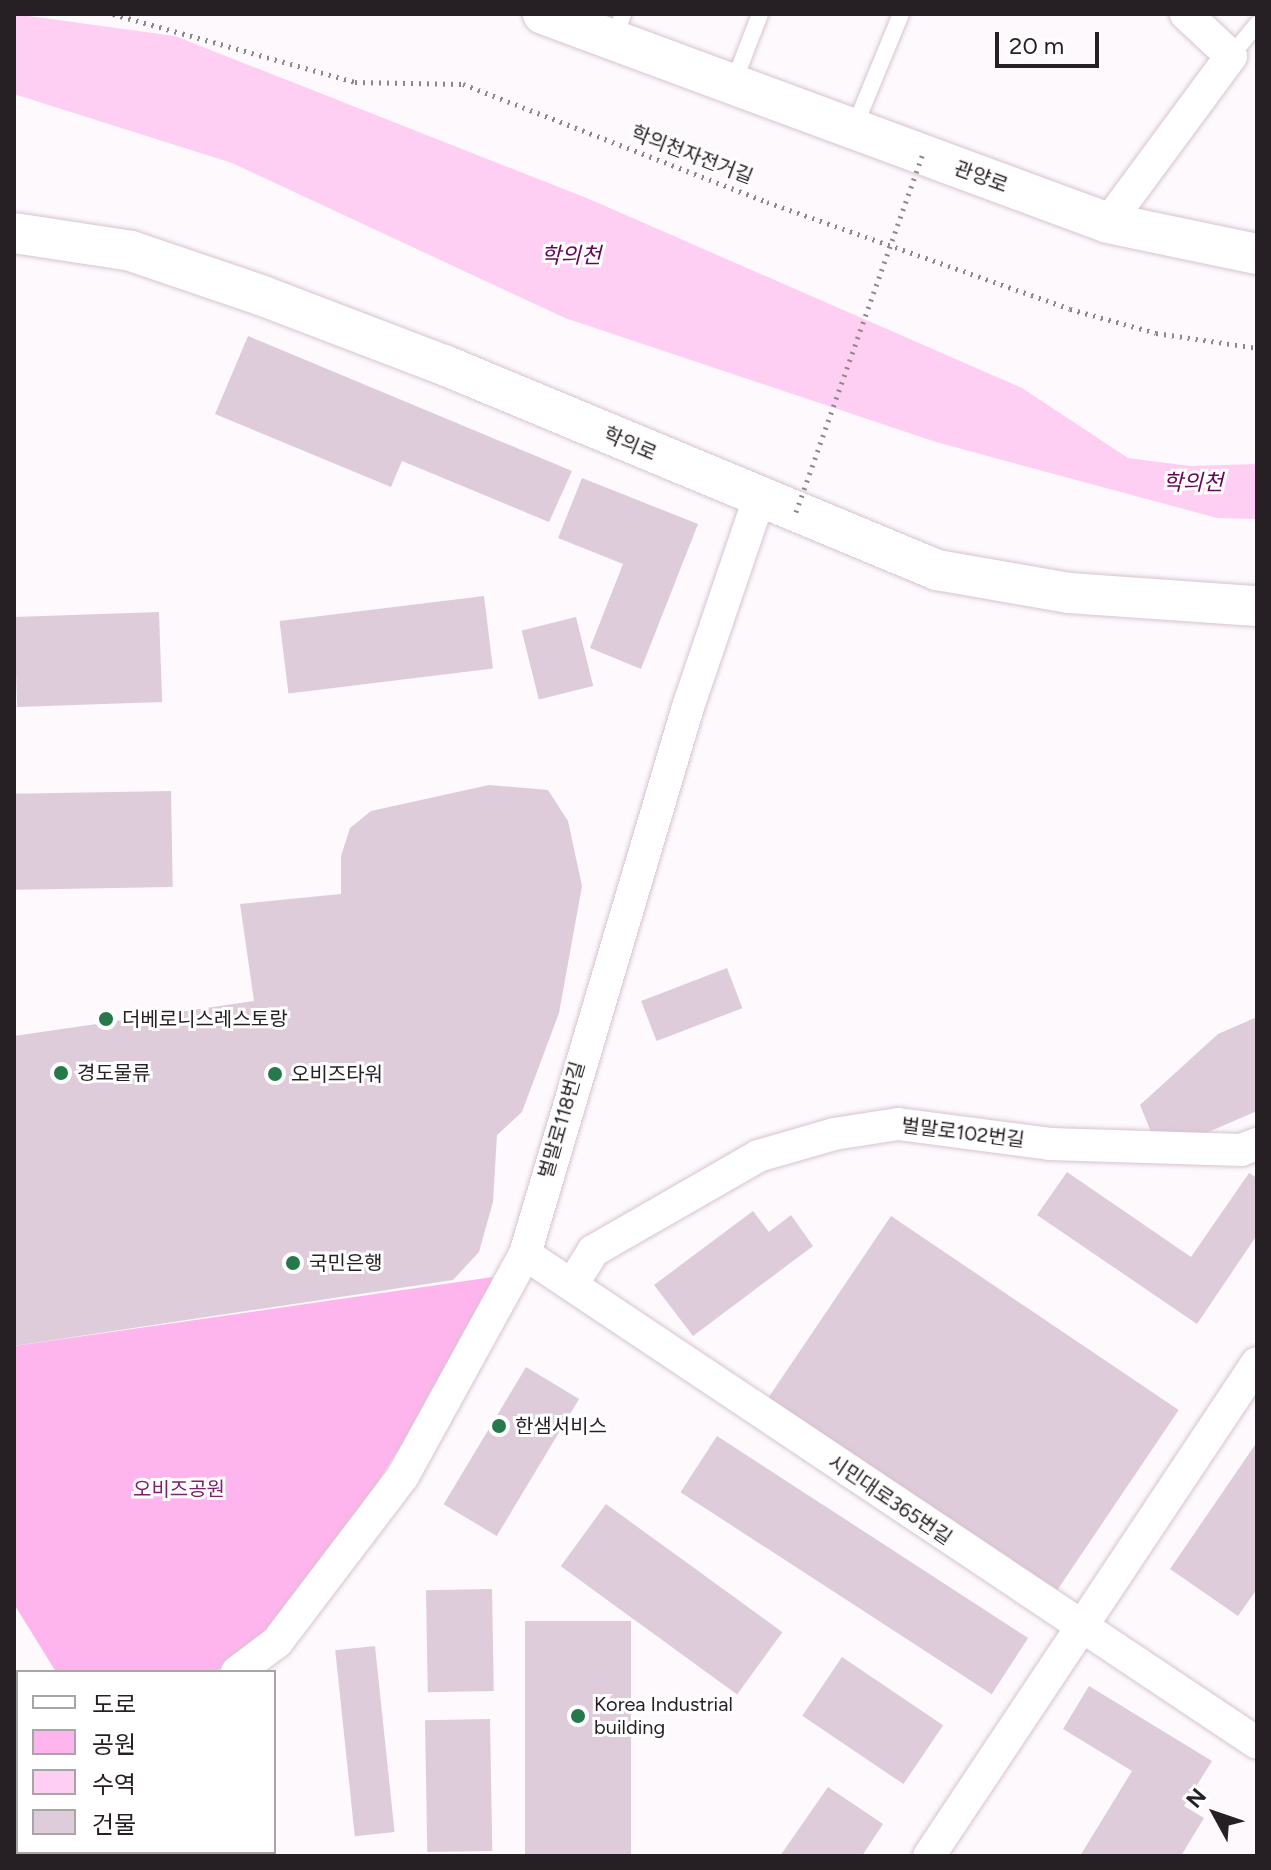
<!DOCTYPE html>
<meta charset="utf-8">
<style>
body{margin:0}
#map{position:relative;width:1271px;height:1870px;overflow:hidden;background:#fdf9fc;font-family:Figtree,"Noto Sans KR",sans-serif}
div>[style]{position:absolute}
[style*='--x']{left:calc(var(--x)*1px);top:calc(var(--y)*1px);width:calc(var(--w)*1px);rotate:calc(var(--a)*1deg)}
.green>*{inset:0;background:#feb5ed}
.water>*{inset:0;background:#ffcef3}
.building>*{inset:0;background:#dfccda;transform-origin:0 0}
.path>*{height:5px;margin-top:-2.5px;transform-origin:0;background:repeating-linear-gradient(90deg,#8c878b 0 2px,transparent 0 8px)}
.roads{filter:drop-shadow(0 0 2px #d7c3d1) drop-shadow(0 0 2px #d7c3d1)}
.service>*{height:16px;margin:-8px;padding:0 8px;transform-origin:8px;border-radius:8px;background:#fff}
.minor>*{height:32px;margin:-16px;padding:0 16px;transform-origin:16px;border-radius:16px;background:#fff}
.tertiary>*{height:40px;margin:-20px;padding:0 20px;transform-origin:20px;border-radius:20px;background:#fff}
.path-bridge>*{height:5px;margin-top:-2.5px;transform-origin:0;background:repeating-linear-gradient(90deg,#8c878b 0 2px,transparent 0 8px)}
.dots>*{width:22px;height:22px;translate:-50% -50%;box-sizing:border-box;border:4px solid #fff;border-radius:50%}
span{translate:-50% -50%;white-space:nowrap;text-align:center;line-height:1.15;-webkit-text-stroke:6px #fff;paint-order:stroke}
.street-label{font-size:20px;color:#261f24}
.poi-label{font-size:20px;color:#261f24}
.left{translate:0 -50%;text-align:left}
.park-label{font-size:20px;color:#7c216d}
.water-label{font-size:22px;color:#670659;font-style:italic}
.frame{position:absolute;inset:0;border:16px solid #261f24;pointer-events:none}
.legend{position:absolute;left:16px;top:1670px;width:260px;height:184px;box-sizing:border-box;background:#fff;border:2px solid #a8a5a7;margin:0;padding:10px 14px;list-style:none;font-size:24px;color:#261f24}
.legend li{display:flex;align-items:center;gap:16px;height:40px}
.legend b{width:40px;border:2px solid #a8a5a7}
.north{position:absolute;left:1175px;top:1774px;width:80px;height:80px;-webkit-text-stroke:6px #fff;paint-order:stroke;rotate:310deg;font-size:22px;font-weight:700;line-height:32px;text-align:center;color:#261f24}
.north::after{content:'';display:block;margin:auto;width:28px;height:36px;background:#261f24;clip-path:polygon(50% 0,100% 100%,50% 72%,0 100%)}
.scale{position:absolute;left:995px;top:32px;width:104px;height:36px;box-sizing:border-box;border:4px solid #261f24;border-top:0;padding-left:10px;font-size:24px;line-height:28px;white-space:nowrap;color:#261f24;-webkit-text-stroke:6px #fff;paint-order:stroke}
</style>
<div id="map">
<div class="green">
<div style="clip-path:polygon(493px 1277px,481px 1320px,300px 1604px,243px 1656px,214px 1672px,56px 1672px,14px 1604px,14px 1346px)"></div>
</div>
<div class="water">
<div style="clip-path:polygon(14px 14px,175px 36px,589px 199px,1022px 388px,1128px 458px,1190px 466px,1257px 464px,1257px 519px,1217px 518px,936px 442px,565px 318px,232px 163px,14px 94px)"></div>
</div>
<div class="building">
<div style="clip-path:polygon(248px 336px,572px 471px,549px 522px,402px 461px,391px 487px,215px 414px)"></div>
<div style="clip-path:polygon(582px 478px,698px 524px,641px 669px,590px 648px,623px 564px,558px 538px)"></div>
<div style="left:484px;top:596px;width:73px;height:206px;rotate:83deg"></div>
<div style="left:159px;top:612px;width:90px;height:145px;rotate:88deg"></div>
<div style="left:576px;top:617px;width:71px;height:56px;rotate:76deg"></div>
<div style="clip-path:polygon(489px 785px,548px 790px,568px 821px,582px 886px,559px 1013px,522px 1112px,497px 1135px,493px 1202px,479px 1252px,453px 1280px,14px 1346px,14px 1036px,254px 1001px,240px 904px,341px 894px,341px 856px,350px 828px,371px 811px)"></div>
<div style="left:171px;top:791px;width:96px;height:157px;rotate:89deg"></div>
<div style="left:727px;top:968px;width:43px;height:92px;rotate:69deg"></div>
<div style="clip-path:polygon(1257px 1017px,1257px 1111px,1176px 1146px,1156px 1144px,1140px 1105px,1218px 1034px)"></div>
<div style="clip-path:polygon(1067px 1172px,1191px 1257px,1249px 1173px,1257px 1178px,1257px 1235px,1197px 1324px,1037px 1215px)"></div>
<div style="clip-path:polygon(753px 1211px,769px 1232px,791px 1215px,813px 1246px,693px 1336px,654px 1285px)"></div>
<div style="left:891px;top:1216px;width:347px;height:226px;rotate:34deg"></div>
<div style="left:526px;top:1367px;width:62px;height:160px;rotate:31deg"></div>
<div style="left:717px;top:1436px;width:371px;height:67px;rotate:33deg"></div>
<div style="clip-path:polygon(1257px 1442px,1257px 1589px,1238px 1616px,1170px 1569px)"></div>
<div style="left:606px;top:1504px;width:218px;height:77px;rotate:36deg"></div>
<div style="left:492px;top:1589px;width:102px;height:66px;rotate:89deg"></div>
<div style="left:525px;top:1621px;width:106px;height:235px"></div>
<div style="left:375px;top:1646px;width:187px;height:40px;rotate:84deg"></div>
<div style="left:842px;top:1657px;width:122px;height:71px;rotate:34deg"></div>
<div style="clip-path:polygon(1089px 1686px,1212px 1761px,1184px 1806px,1204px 1818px,1181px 1856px,1080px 1856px,1132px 1771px,1063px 1729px)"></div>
<div style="left:490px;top:1719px;width:132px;height:65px;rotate:89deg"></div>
<div style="clip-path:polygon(828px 1787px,883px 1824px,862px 1856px,780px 1856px)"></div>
<div style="left:144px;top:1852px;width:127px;height:4px"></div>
</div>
<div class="path">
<div style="--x:113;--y:14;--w:251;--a:15.7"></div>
<div style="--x:355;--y:82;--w:108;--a:1.1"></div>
<div style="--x:463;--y:84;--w:326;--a:21.2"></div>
<div style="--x:767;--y:202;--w:321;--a:19.4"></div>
<div style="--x:1070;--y:309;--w:89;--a:15.6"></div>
<div style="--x:1156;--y:333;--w:102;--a:8.4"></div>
</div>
<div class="roads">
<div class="service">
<div style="--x:614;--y:40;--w:28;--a:-71"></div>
<div style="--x:1231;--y:56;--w:41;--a:-50.9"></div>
<div style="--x:733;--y:84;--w:75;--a:-68.9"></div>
<div style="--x:854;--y:128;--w:123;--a:-67.6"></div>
</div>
<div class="minor">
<div style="--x:1108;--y:223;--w:207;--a:-53.6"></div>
<div style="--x:1231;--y:56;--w:62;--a:-137"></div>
<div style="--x:525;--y:1254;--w:880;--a:33.74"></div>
<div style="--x:572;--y:1285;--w:40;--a:-58"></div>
<div style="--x:593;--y:1251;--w:190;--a:-29.9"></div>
<div style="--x:758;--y:1156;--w:79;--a:-16.1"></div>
<div style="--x:834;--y:1134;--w:65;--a:-8.9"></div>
<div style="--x:898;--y:1124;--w:153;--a:7.5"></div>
<div style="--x:1050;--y:1144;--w:191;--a:1.8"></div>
<div style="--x:1241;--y:1150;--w:17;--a:-21"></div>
<div style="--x:237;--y:1672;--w:50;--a:-36.9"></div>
<div style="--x:277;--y:1642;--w:208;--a:-52.8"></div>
<div style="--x:403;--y:1476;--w:253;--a:-61.2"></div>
<div style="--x:525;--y:1254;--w:571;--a:-73.41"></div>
<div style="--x:688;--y:707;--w:220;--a:-71.2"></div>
<div style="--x:14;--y:1818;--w:4;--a:-14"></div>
<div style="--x:929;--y:1856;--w:592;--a:-56.36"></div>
</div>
<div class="tertiary">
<div style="--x:543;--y:14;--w:602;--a:20.3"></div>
<div style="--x:1108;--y:223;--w:152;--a:11.8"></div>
<div style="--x:14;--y:233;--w:118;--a:8.7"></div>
<div style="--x:131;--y:251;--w:139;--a:18.8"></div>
<div style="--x:263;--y:296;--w:194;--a:20.9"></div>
<div style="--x:444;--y:365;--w:534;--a:22.58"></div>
<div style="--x:937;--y:570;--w:134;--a:9.9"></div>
<div style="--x:1069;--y:593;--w:188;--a:4"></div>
<div style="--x:14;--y:1705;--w:7;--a:56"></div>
<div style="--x:106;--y:1852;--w:5;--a:53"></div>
</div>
</div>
<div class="path-bridge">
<div style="--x:796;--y:512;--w:378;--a:-70.5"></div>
</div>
<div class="dots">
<div style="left:106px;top:1019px;background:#25794b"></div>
<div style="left:61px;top:1073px;background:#25794b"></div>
<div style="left:275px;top:1074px;background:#25794b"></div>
<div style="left:293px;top:1263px;background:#25794b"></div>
<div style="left:499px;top:1426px;background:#25794b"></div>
<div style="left:578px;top:1716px;background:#25794b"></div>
</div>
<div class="street-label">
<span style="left:692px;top:155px;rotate:21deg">학의천자전거길</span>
<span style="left:981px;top:177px;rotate:20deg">관양로</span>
<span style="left:630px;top:444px;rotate:23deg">학의로</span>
<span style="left:562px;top:1120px;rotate:-74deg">벌말로118번길</span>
<span style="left:963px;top:1133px;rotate:7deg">벌말로102번길</span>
<span style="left:890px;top:1500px;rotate:34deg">시민대로365번길</span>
</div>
<div class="poi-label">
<span class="left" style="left:122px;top:1019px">더베로니스레스토랑</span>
<span class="left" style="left:77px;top:1073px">경도물류</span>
<span class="left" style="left:291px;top:1074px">오비즈타워</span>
<span class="left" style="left:309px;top:1263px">국민은행</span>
<span class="left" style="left:515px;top:1426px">한샘서비스</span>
<span class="left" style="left:594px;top:1716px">Korea Industrial<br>building</span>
</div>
<div class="park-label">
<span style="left:179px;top:1489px">오비즈공원</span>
</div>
<div class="water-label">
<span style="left:571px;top:256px">학의천</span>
<span style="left:1193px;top:483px">학의천</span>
</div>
<div class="frame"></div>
<ul class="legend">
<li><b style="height:10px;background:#fff"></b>도로</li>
<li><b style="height:22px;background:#feb5ed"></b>공원</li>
<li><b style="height:22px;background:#ffcef3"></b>수역</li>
<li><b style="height:22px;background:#dfccda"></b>건물</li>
</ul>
<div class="north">N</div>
<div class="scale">20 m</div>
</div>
